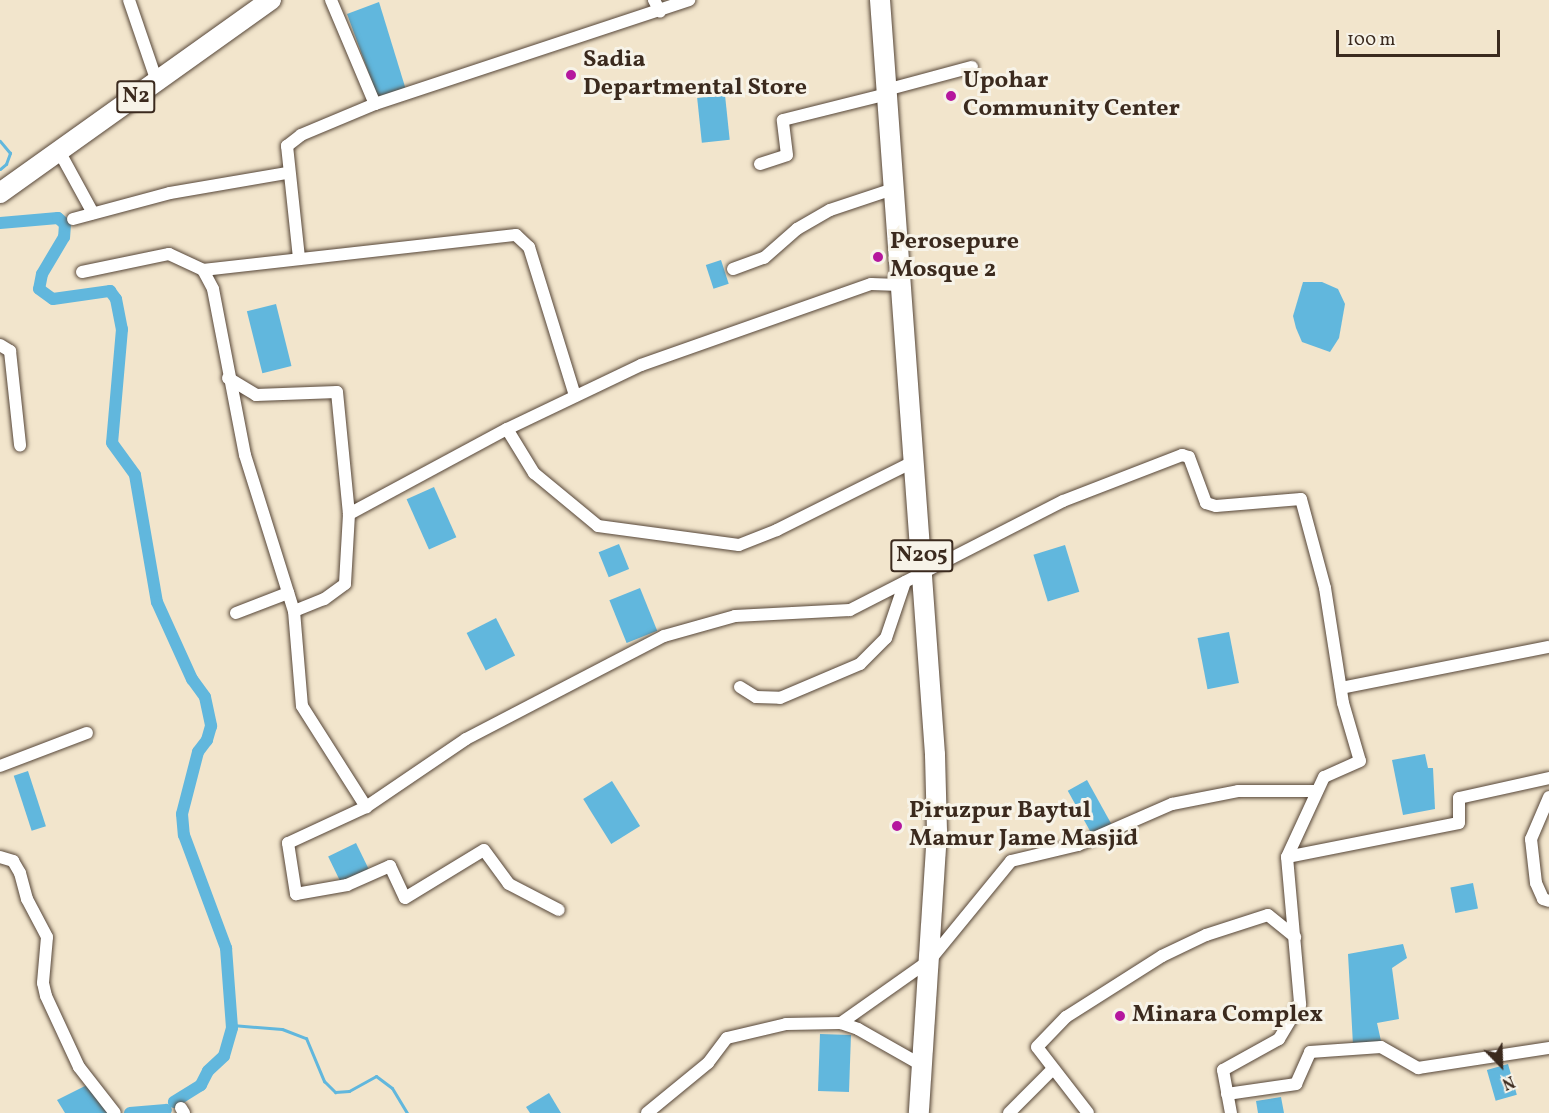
<!DOCTYPE html>
<style>
body{margin:0}
#map{position:relative;width:1549px;height:1113px;overflow:hidden;background:#f2e5cc;font-family:Vollkorn,serif}
div>[style]{position:absolute}
[style*='--x']{left:calc(var(--x)*1px);top:calc(var(--y)*1px);width:calc(var(--w)*1px);rotate:calc(var(--a)*1deg)}
.water>*{inset:0;background:#61b7dd;transform-origin:0 0}
.stream>*{height:3px;margin:-1.5px;padding:0 1.5px;transform-origin:1.5px;border-radius:1.5px;background:#61b7dd}
.canal>*{height:12px;margin:-6px;padding:0 6px;transform-origin:6px;border-radius:6px;background:#61b7dd}
.roads{filter:drop-shadow(0 0 2px #564638) drop-shadow(0 0 2px #564638)}
.minor>*{height:12px;margin:-6px;padding:0 6px;transform-origin:6px;border-radius:6px;background:#fff}
.trunk>*{height:20px;margin:-10px;padding:0 10px;transform-origin:10px;border-radius:10px;background:#fff}
.dots>*{width:16px;height:16px;translate:-50% -50%;box-sizing:border-box;border:3px solid #f7f3e8;border-radius:50%}
span{translate:-50% -50%;white-space:nowrap;text-align:center;line-height:1.15;-webkit-text-stroke:6px #f7f3e8;paint-order:stroke}
.shield-label span{padding:2px 4px;background:#f7f3e8;border:2px solid;border-radius:4px;-webkit-text-stroke-width:0}
.shield-label{font-size:22px;color:#3b2a1e;font-weight:700}
.poi-label{font-size:24px;color:#3b2a1e;font-weight:700}
.left{translate:0 -50%;text-align:left}
.north{position:absolute;left:1471px;top:1035px;width:60px;height:60px;-webkit-text-stroke:4px #f7f3e8;paint-order:stroke;rotate:157deg;font-size:16px;font-weight:700;line-height:24px;text-align:center;color:#3b2a1e}
.north::after{content:'';display:block;margin:auto;width:21px;height:27px;background:#3b2a1e;clip-path:polygon(50% 0,100% 100%,50% 72%,0 100%)}
.scale{position:absolute;left:1336px;top:30px;width:164px;height:27px;box-sizing:border-box;border:3px solid #3b2a1e;border-top:0;padding-left:8px;font-size:18px;line-height:21px;white-space:nowrap;color:#3b2a1e;-webkit-text-stroke:4px #f7f3e8;paint-order:stroke}
</style>
<div id="map">
<div class="water">
<div style="clip-path:polygon(379px 2px,406px 90px,378px 98px,347px 14px)"></div>
<div style="left:725px;top:95px;width:45px;height:28px;rotate:84deg"></div>
<div style="left:721px;top:260px;width:25px;height:16px;rotate:72deg"></div>
<div style="clip-path:polygon(1303px 282px,1322px 282px,1338px 289px,1345px 304px,1339px 338px,1330px 352px,1302px 342px,1296px 328px,1293px 316px)"></div>
<div style="left:276px;top:304px;width:64px;height:30px;rotate:76deg"></div>
<div style="left:434px;top:487px;width:55px;height:30px;rotate:66deg"></div>
<div style="left:619px;top:544px;width:27px;height:22px;rotate:68deg"></div>
<div style="left:1065px;top:545px;width:49px;height:33px;rotate:73deg"></div>
<div style="left:640px;top:588px;width:46px;height:33px;rotate:68deg"></div>
<div style="left:496px;top:618px;width:42px;height:33px;rotate:63deg"></div>
<div style="left:1229px;top:632px;width:52px;height:32px;rotate:79deg"></div>
<div style="clip-path:polygon(1425px 754px,1428px 768px,1433px 768px,1435px 809px,1403px 815px,1392px 760px)"></div>
<div style="left:28px;top:771px;width:58px;height:15px;rotate:72deg"></div>
<div style="left:1087px;top:780px;width:52px;height:22px;rotate:61deg"></div>
<div style="left:612px;top:781px;width:53px;height:34px;rotate:58deg"></div>
<div style="left:356px;top:843px;width:30px;height:31px;rotate:64deg"></div>
<div style="left:1473px;top:883px;width:26px;height:23px;rotate:79deg"></div>
<div style="clip-path:polygon(1403px 944px,1407px 958px,1392px 968px,1399px 1019px,1377px 1023px,1381px 1041px,1353px 1045px,1348px 954px)"></div>
<div style="left:820px;top:1034px;width:31px;height:57px;rotate:2deg"></div>
<div style="left:1508px;top:1064px;width:32px;height:22px;rotate:74deg"></div>
<div style="clip-path:polygon(89px 1084px,108px 1113px,65px 1113px,57px 1100px)"></div>
<div style="clip-path:polygon(549px 1093px,561px 1113px,530px 1113px,526px 1107px)"></div>
<div style="clip-path:polygon(1281px 1097px,1284px 1113px,1258px 1113px,1256px 1101px)"></div>
</div>
<div class="stream">
<div style="--x:0;--y:169;--w:8;--a:-40"></div>
<div style="--x:6;--y:164;--w:12;--a:-70"></div>
<div style="--x:10;--y:153;--w:16;--a:-130"></div>
<div style="--x:232;--y:1025;--w:50;--a:4.6"></div>
<div style="--x:282;--y:1029;--w:26;--a:21"></div>
<div style="--x:306;--y:1038;--w:47;--a:67.3"></div>
<div style="--x:324;--y:1081;--w:16;--a:45"></div>
<div style="--x:335;--y:1092;--w:14;--a:-4"></div>
<div style="--x:349;--y:1091;--w:31;--a:-29"></div>
<div style="--x:376;--y:1076;--w:20;--a:37"></div>
<div style="--x:392;--y:1088;--w:29;--a:59"></div>
</div>
<div class="canal">
<div style="--x:0;--y:223;--w:58;--a:-4.9"></div>
<div style="--x:58;--y:218;--w:9;--a:41"></div>
<div style="--x:65;--y:224;--w:13;--a:94"></div>
<div style="--x:64;--y:237;--w:43;--a:120.7"></div>
<div style="--x:42;--y:274;--w:15;--a:101"></div>
<div style="--x:39;--y:289;--w:17;--a:36"></div>
<div style="--x:53;--y:299;--w:58;--a:-8"></div>
<div style="--x:110;--y:291;--w:10;--a:53"></div>
<div style="--x:116;--y:299;--w:31;--a:79"></div>
<div style="--x:122;--y:329;--w:114;--a:95"></div>
<div style="--x:112;--y:443;--w:39;--a:54"></div>
<div style="--x:135;--y:475;--w:129;--a:80.2"></div>
<div style="--x:157;--y:602;--w:85;--a:65.6"></div>
<div style="--x:192;--y:679;--w:22;--a:54"></div>
<div style="--x:205;--y:697;--w:30;--a:78"></div>
<div style="--x:211;--y:726;--w:15;--a:106"></div>
<div style="--x:207;--y:740;--w:15;--a:127"></div>
<div style="--x:198;--y:752;--w:64;--a:104.5"></div>
<div style="--x:182;--y:814;--w:21;--a:85"></div>
<div style="--x:184;--y:835;--w:121;--a:69.6"></div>
<div style="--x:226;--y:948;--w:80;--a:85.7"></div>
<div style="--x:232;--y:1028;--w:29;--a:106"></div>
<div style="--x:224;--y:1056;--w:22;--a:137"></div>
<div style="--x:208;--y:1071;--w:16;--a:117"></div>
<div style="--x:201;--y:1085;--w:32;--a:148"></div>
<div style="--x:130;--y:1113;--w:36;--a:-5"></div>
</div>
<div class="roads">
<div class="minor">
<div style="--x:129;--y:0;--w:87;--a:71.1"></div>
<div style="--x:331;--y:0;--w:113;--a:67.1"></div>
<div style="--x:375;--y:104;--w:331;--a:-18.3"></div>
<div style="--x:654;--y:0;--w:13;--a:63"></div>
<div style="--x:886;--y:90;--w:89;--a:-15"></div>
<div style="--x:59;--y:151;--w:71;--a:61.3"></div>
<div style="--x:760;--y:164;--w:28;--a:-18"></div>
<div style="--x:787;--y:155;--w:35;--a:-97"></div>
<div style="--x:783;--y:120;--w:107;--a:-14"></div>
<div style="--x:73;--y:219;--w:100;--a:-15"></div>
<div style="--x:170;--y:193;--w:119;--a:-9.7"></div>
<div style="--x:299;--y:258;--w:113;--a:-96.1"></div>
<div style="--x:287;--y:146;--w:18;--a:-38"></div>
<div style="--x:301;--y:135;--w:80;--a:-22.7"></div>
<div style="--x:733;--y:269;--w:33;--a:-20"></div>
<div style="--x:764;--y:258;--w:44;--a:-41.3"></div>
<div style="--x:797;--y:229;--w:38;--a:-30"></div>
<div style="--x:830;--y:210;--w:66;--a:-18.4"></div>
<div style="--x:203;--y:270;--w:315;--a:-6.4"></div>
<div style="--x:516;--y:235;--w:18;--a:43"></div>
<div style="--x:529;--y:247;--w:156;--a:72.8"></div>
<div style="--x:82;--y:272;--w:89;--a:-11.7"></div>
<div style="--x:169;--y:254;--w:38;--a:25"></div>
<div style="--x:203;--y:270;--w:21;--a:62"></div>
<div style="--x:213;--y:289;--w:169;--a:79.1"></div>
<div style="--x:245;--y:455;--w:164;--a:72.6"></div>
<div style="--x:294;--y:611;--w:95;--a:85.2"></div>
<div style="--x:302;--y:706;--w:120;--a:57.6"></div>
<div style="--x:366;--y:807;--w:121;--a:-34.2"></div>
<div style="--x:466;--y:739;--w:223;--a:-27.5"></div>
<div style="--x:664;--y:636;--w:74;--a:-15.7"></div>
<div style="--x:735;--y:616;--w:115;--a:-3"></div>
<div style="--x:850;--y:610;--w:239;--a:-27.1"></div>
<div style="--x:1063;--y:501;--w:128;--a:-21.1"></div>
<div style="--x:1182;--y:455;--w:7;--a:16"></div>
<div style="--x:1189;--y:457;--w:49;--a:69.7"></div>
<div style="--x:1206;--y:503;--w:10;--a:17"></div>
<div style="--x:1216;--y:506;--w:85;--a:-4.7"></div>
<div style="--x:1301;--y:499;--w:92;--a:74.9"></div>
<div style="--x:1325;--y:588;--w:116;--a:81.1"></div>
<div style="--x:1343;--y:703;--w:60;--a:73.7"></div>
<div style="--x:1360;--y:761;--w:39;--a:156"></div>
<div style="--x:1324;--y:777;--w:88;--a:114.8"></div>
<div style="--x:1287;--y:857;--w:148;--a:84.9"></div>
<div style="--x:1300;--y:1004;--w:41;--a:121"></div>
<div style="--x:1279;--y:1039;--w:64;--a:151"></div>
<div style="--x:1223;--y:1070;--w:44;--a:79.5"></div>
<div style="--x:0;--y:345;--w:12;--a:31"></div>
<div style="--x:10;--y:351;--w:95;--a:83.9"></div>
<div style="--x:228;--y:378;--w:33;--a:31"></div>
<div style="--x:256;--y:395;--w:81;--a:-2.1"></div>
<div style="--x:337;--y:392;--w:123;--a:84.4"></div>
<div style="--x:349;--y:514;--w:70;--a:93.3"></div>
<div style="--x:345;--y:584;--w:26;--a:144"></div>
<div style="--x:324;--y:599;--w:32;--a:158"></div>
<div style="--x:507;--y:429;--w:52;--a:58.5"></div>
<div style="--x:534;--y:473;--w:83;--a:39.6"></div>
<div style="--x:598;--y:526;--w:142;--a:7.7"></div>
<div style="--x:739;--y:545;--w:41;--a:-21.5"></div>
<div style="--x:777;--y:530;--w:154;--a:-26.6"></div>
<div style="--x:349;--y:514;--w:179;--a:-28.3"></div>
<div style="--x:507;--y:429;--w:148;--a:-25.5"></div>
<div style="--x:641;--y:365;--w:244;--a:-19.4"></div>
<div style="--x:871;--y:284;--w:29;--a:2"></div>
<div style="--x:236;--y:613;--w:56;--a:-21"></div>
<div style="--x:740;--y:687;--w:19;--a:32"></div>
<div style="--x:756;--y:697;--w:24;--a:2"></div>
<div style="--x:780;--y:698;--w:87;--a:-23"></div>
<div style="--x:860;--y:664;--w:37;--a:-45"></div>
<div style="--x:886;--y:638;--w:59;--a:-71.3"></div>
<div style="--x:1341;--y:688;--w:212;--a:-11.2"></div>
<div style="--x:0;--y:766;--w:93;--a:-20.8"></div>
<div style="--x:1549;--y:797;--w:46;--a:113.2"></div>
<div style="--x:1531;--y:839;--w:44;--a:83.5"></div>
<div style="--x:1536;--y:883;--w:17;--a:66"></div>
<div style="--x:1543;--y:899;--w:6;--a:18"></div>
<div style="--x:366;--y:807;--w:86;--a:155.2"></div>
<div style="--x:288;--y:843;--w:52;--a:81.1"></div>
<div style="--x:296;--y:894;--w:52;--a:-10"></div>
<div style="--x:347;--y:885;--w:47;--a:-23.8"></div>
<div style="--x:390;--y:866;--w:35;--a:65"></div>
<div style="--x:405;--y:898;--w:92;--a:-31.3"></div>
<div style="--x:484;--y:850;--w:42;--a:53.7"></div>
<div style="--x:509;--y:884;--w:56;--a:27.5"></div>
<div style="--x:0;--y:857;--w:14;--a:17"></div>
<div style="--x:13;--y:861;--w:14;--a:60"></div>
<div style="--x:20;--y:873;--w:27;--a:75"></div>
<div style="--x:27;--y:899;--w:43;--a:62.2"></div>
<div style="--x:47;--y:937;--w:46;--a:95"></div>
<div style="--x:43;--y:983;--w:13;--a:77"></div>
<div style="--x:46;--y:996;--w:78;--a:65.1"></div>
<div style="--x:79;--y:1067;--w:58;--a:52"></div>
<div style="--x:1287;--y:857;--w:175;--a:-11.2"></div>
<div style="--x:1459;--y:823;--w:25;--a:-90"></div>
<div style="--x:1459;--y:798;--w:92;--a:-12.5"></div>
<div style="--x:841;--y:1023;--w:18;--a:19"></div>
<div style="--x:858;--y:1029;--w:75;--a:29.6"></div>
<div style="--x:1227;--y:1094;--w:70;--a:-8.2"></div>
<div style="--x:1296;--y:1084;--w:35;--a:-66"></div>
<div style="--x:1310;--y:1052;--w:71;--a:-4"></div>
<div style="--x:1381;--y:1047;--w:43;--a:29.6"></div>
<div style="--x:1418;--y:1068;--w:133;--a:-8.7"></div>
<div style="--x:181;--y:1108;--w:6;--a:59"></div>
<div style="--x:647;--y:1113;--w:79;--a:-39.3"></div>
<div style="--x:708;--y:1063;--w:31;--a:-53"></div>
<div style="--x:727;--y:1038;--w:61;--a:-13.3"></div>
<div style="--x:786;--y:1024;--w:55;--a:-1"></div>
<div style="--x:841;--y:1023;--w:109;--a:-35.3"></div>
<div style="--x:930;--y:960;--w:128;--a:-50.7"></div>
<div style="--x:1011;--y:861;--w:69;--a:-13.4"></div>
<div style="--x:1078;--y:845;--w:103;--a:-23.6"></div>
<div style="--x:1172;--y:804;--w:67;--a:-11.1"></div>
<div style="--x:1238;--y:791;--w:79;--a:0"></div>
<div style="--x:1009;--y:1113;--w:61;--a:-45"></div>
<div style="--x:1088;--y:1113;--w:83;--a:-127.7"></div>
<div style="--x:1037;--y:1047;--w:42;--a:-46"></div>
<div style="--x:1066;--y:1017;--w:114;--a:-32.4"></div>
<div style="--x:1162;--y:956;--w:49;--a:-25.5"></div>
<div style="--x:1206;--y:935;--w:65;--a:-17.9"></div>
<div style="--x:1268;--y:915;--w:35;--a:39"></div>
</div>
<div class="trunk">
<div style="--x:880;--y:0;--w:757;--a:85.83"></div>
<div style="--x:935;--y:755;--w:77;--a:88.5"></div>
<div style="--x:937;--y:832;--w:282;--a:93.7"></div>
<div style="--x:0;--y:193;--w:333;--a:-35.5"></div>
</div>
</div>
<div class="dots">
<div style="left:571px;top:75px;background:#b5179e"></div>
<div style="left:951px;top:96px;background:#b5179e"></div>
<div style="left:878px;top:257px;background:#b5179e"></div>
<div style="left:897px;top:826px;background:#b5179e"></div>
<div style="left:1120px;top:1016px;background:#b5179e"></div>
</div>
<div class="shield-label">
<span style="left:136px;top:97px">N2</span>
<span style="left:922px;top:556px">N205</span>
</div>
<div class="poi-label">
<span class="left" style="left:583px;top:75px">Sadia<br>Departmental Store</span>
<span class="left" style="left:963px;top:96px">Upohar<br>Community Center</span>
<span class="left" style="left:890px;top:257px">Perosepure<br>Mosque 2</span>
<span class="left" style="left:909px;top:826px">Piruzpur Baytul<br>Mamur Jame Masjid</span>
<span class="left" style="left:1132px;top:1016px">Minara Complex</span>
</div>
<div class="north">N</div>
<div class="scale">100 m</div>
</div>
